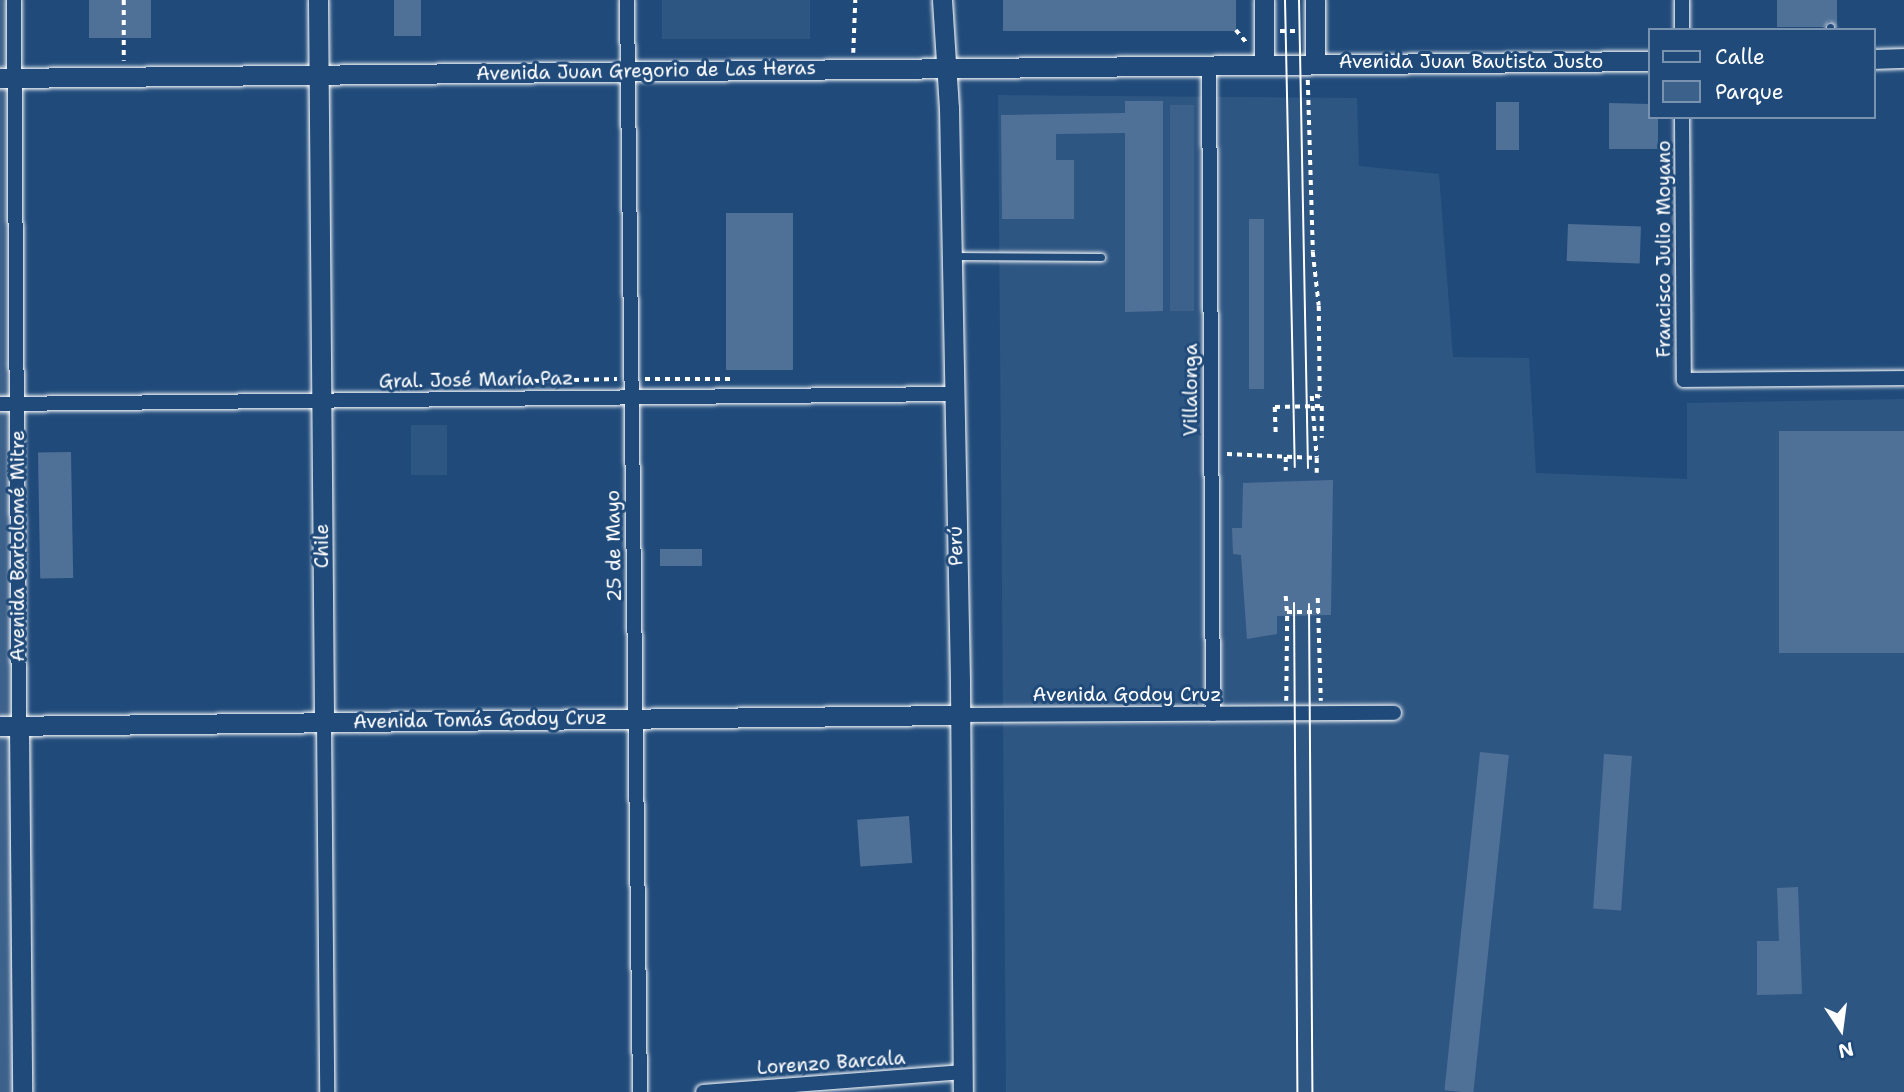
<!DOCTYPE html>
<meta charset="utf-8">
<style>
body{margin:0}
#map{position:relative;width:1904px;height:1092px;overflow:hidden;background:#1f4a7a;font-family:"Shantell Sans",sans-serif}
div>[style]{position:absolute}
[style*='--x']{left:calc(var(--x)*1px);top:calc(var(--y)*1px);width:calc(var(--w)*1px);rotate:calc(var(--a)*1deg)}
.built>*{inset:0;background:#2e5683;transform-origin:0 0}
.green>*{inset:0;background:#3c618b;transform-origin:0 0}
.building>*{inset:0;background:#507197;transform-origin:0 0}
.path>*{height:3.5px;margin-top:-1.75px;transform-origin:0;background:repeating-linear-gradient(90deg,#fff 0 5px,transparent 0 10px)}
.roads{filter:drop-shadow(0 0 2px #fff) drop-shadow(0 0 2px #fff)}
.lane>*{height:7px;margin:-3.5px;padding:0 3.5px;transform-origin:3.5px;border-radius:3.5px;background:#1f4a7a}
.street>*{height:14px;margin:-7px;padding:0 7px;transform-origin:7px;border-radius:7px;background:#1f4a7a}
.secondary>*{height:19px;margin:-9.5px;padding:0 9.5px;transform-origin:9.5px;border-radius:9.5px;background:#1f4a7a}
.tram>*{height:2px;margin:-1px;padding:0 1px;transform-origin:1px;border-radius:1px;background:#fff}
.path-bridge>*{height:3.5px;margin-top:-1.75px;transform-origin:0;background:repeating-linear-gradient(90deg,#fff 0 5px,transparent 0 10px)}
span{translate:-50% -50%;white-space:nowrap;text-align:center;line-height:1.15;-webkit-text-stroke:6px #1f4a7a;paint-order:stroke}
.street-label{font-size:19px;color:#fff}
.legend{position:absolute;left:1648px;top:28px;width:228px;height:91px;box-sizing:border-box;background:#1f4a7a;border:2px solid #7992af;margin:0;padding:9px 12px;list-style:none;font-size:21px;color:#fff}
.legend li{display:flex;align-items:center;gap:14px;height:35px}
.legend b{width:35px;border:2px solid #7992af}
.north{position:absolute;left:1806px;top:994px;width:70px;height:70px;-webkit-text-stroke:5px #1f4a7a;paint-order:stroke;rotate:167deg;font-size:19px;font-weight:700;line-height:28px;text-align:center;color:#fff}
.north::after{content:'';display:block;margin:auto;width:24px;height:32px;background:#fff;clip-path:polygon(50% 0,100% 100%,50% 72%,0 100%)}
</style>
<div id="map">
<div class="built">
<div style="left:662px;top:0;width:148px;height:39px"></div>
<div style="clip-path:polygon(998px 95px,1357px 98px,1359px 166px,1439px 174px,1453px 357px,1529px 358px,1536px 473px,1687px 479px,1687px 403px,1904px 399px,1904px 1092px,1006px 1092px)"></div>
<div style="left:411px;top:425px;width:36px;height:50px"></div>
</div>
<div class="green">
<div style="clip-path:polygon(0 0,14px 0,22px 1092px,0 1092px)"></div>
<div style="left:1194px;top:105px;width:206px;height:24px;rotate:90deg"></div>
</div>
<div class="building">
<div style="left:89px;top:0;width:62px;height:38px"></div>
<div style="left:394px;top:0;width:27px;height:36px"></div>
<div style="left:1003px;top:0;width:233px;height:31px"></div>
<div style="clip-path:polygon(1777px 0,1837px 0,1837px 27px,1829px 21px,1824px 27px,1777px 27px)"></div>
<div style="clip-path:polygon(1125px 101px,1163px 101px,1163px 311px,1125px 312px,1125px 133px,1056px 134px,1056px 160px,1074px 160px,1074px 219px,1002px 219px,1001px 115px,1125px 113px)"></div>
<div style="left:1519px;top:102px;width:48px;height:23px;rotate:90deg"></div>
<div style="clip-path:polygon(1609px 103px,1650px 104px,1650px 117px,1658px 117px,1658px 149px,1609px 149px)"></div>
<div style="left:726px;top:213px;width:67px;height:157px"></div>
<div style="left:1249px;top:219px;width:15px;height:170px"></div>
<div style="left:1568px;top:224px;width:73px;height:37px;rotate:2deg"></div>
<div style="left:1904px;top:431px;width:222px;height:125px;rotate:90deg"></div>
<div style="left:71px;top:452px;width:126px;height:33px;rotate:89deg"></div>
<div style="clip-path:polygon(1333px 480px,1331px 615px,1277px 616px,1277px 634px,1247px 639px,1241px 555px,1233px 554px,1232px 528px,1242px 528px,1243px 483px)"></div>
<div style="left:660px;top:549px;width:42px;height:17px"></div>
<div style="left:1480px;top:752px;width:29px;height:340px;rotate:6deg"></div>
<div style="left:1604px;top:754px;width:28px;height:155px;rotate:4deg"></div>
<div style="left:909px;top:816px;width:47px;height:52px;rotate:86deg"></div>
<div style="clip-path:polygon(1798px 887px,1802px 994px,1757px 995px,1757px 941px,1779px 941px,1777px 888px)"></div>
</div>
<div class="path">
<div style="--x:124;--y:0;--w:61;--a:90"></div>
<div style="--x:1236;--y:30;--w:16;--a:50"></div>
<div style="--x:1280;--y:31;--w:20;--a:0"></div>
<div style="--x:853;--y:53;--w:53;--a:-87.8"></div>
<div style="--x:1308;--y:80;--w:172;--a:88.3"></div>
<div style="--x:1313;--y:252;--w:54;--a:83.7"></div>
<div style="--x:1319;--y:306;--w:91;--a:89.4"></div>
<div style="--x:1320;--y:397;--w:8;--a:-173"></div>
<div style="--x:1312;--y:396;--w:62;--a:85.4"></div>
<div style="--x:645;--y:379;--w:87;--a:0"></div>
<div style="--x:484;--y:382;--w:133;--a:-1.3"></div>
<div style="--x:1322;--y:406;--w:32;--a:90"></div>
<div style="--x:1275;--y:407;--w:29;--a:88"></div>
<div style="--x:1227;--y:454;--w:90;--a:2.5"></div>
<div style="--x:1317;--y:458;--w:15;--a:90"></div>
<div style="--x:1286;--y:457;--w:14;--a:90"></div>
<div style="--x:1286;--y:596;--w:16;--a:86"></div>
<div style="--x:1287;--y:612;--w:32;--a:0"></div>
<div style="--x:1318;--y:598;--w:103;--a:88.3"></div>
<div style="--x:1286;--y:701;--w:89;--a:-89.4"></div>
</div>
<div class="roads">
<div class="lane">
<div style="--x:1830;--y:27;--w:3;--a:90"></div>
<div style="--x:955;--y:256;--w:146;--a:0.4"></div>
</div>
<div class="street">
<div style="--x:14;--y:0;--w:726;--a:89.61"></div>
<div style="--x:627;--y:0;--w:1092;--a:89.32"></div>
<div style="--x:1682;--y:30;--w:30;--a:-90"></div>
<div style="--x:1209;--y:65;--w:649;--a:89.65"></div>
<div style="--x:1682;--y:117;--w:263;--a:89.6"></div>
<div style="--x:1684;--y:380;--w:220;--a:-0.5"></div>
<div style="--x:0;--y:404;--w:953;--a:-0.6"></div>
<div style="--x:960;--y:715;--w:434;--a:-0.3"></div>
<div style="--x:324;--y:722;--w:370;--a:89.5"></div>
<div style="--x:703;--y:1092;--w:261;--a:-4.4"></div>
</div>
<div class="secondary">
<div style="--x:318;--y:0;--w:722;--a:89.52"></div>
<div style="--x:942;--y:0;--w:108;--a:86.3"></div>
<div style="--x:949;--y:108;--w:575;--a:88.9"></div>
<div style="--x:960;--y:683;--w:409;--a:89.6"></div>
<div style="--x:1264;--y:0;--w:64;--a:90"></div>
<div style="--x:1874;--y:59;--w:30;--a:-2"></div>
<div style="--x:1315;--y:63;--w:63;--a:-90"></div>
<div style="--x:0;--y:78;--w:1650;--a:-0.59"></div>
<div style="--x:0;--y:726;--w:960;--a:-0.66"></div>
<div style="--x:19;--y:726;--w:366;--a:89.5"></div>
</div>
</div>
<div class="tram">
<div style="--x:1285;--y:0;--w:467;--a:88.8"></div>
<div style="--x:1299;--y:0;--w:468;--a:88.9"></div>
<div style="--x:1294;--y:603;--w:489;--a:89.6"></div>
<div style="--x:1309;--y:604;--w:488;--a:89.6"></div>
</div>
<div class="path-bridge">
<div style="--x:1275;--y:407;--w:47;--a:-1.2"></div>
</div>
<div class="street-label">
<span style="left:1471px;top:62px">Avenida Juan Bautista Justo</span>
<span style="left:646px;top:71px;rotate:-1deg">Avenida Juan Gregorio de Las Heras</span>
<span style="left:1664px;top:249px;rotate:-90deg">Francisco Julio Moyano</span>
<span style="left:476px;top:380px;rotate:-1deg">Gral. José María Paz</span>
<span style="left:1191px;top:390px;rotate:-90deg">Villalonga</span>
<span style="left:18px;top:546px;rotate:-90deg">Avenida Bartolomé Mitre</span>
<span style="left:322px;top:546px;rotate:-90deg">Chile</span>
<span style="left:614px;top:546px;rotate:-91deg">25 de Mayo</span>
<span style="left:956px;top:546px;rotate:-91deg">Perú</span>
<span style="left:1127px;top:695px">Avenida Godoy Cruz</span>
<span style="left:480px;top:720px;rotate:-1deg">Avenida Tomás Godoy Cruz</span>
<span style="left:831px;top:1063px;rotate:-4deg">Lorenzo Barcala</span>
</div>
<ul class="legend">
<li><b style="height:9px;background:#1f4a7a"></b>Calle</li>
<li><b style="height:19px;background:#3c618b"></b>Parque</li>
</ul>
<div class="north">N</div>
</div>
